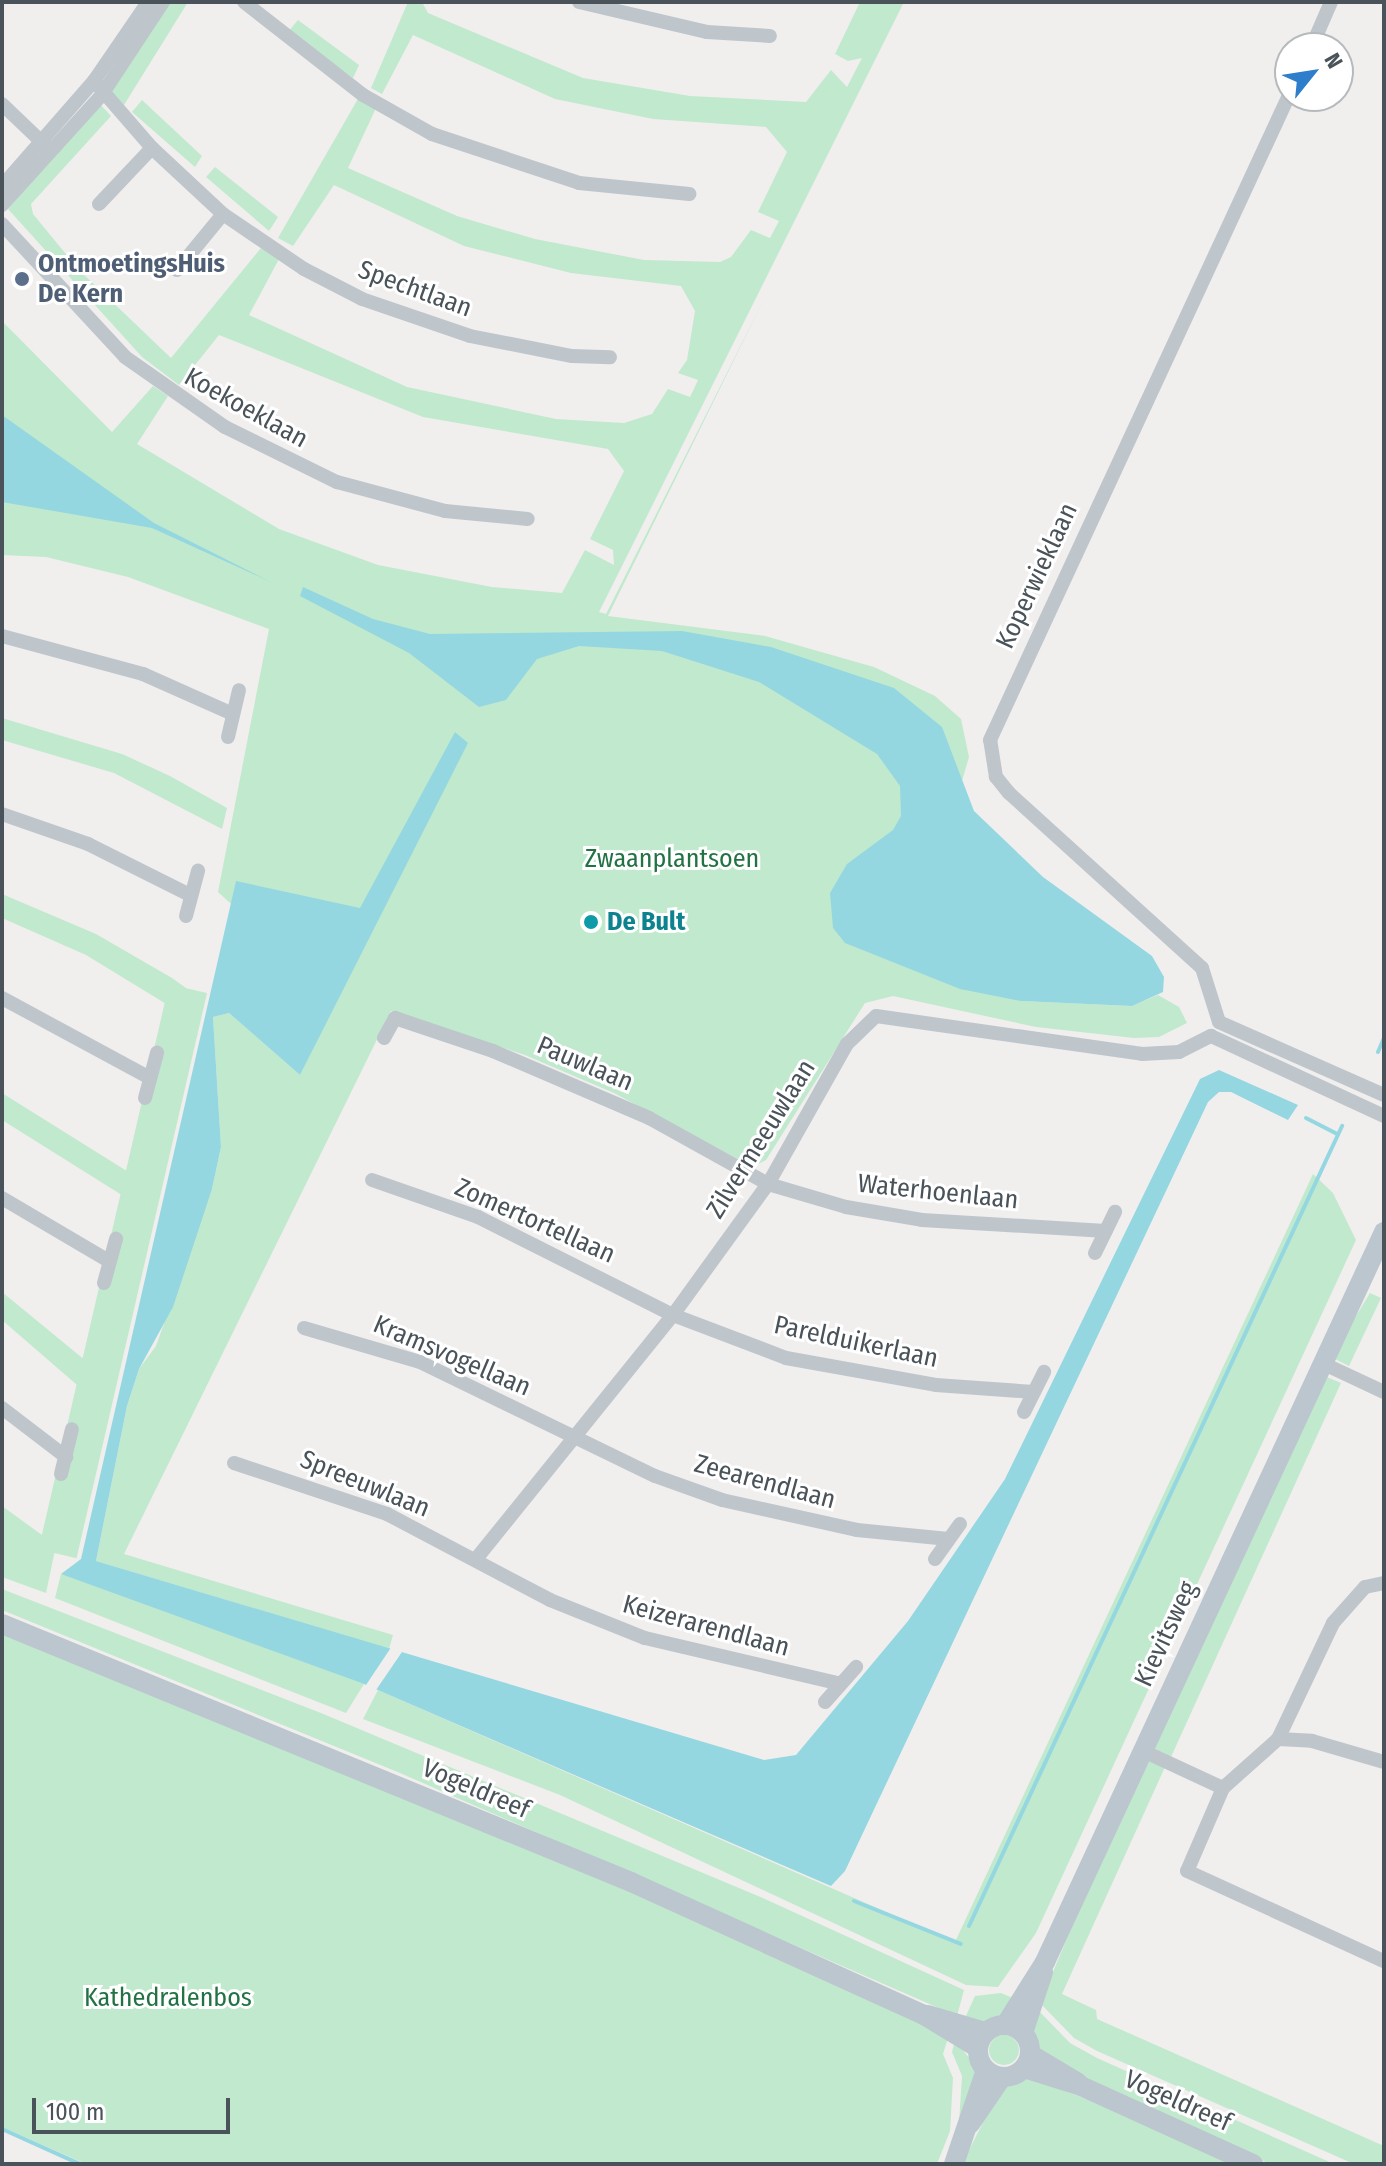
<!DOCTYPE html>
<style>
body{margin:0}
#map{position:relative;width:1386px;height:2166px;overflow:hidden;background:#f1eeee;font-family:"Fira Sans Condensed",sans-serif}
div>[style]{position:absolute}
[style*='--x']{left:calc(var(--x)*1px);top:calc(var(--y)*1px);width:calc(var(--w)*1px);rotate:calc(var(--a)*1deg)}
.green>*{inset:0;background:#c1e9ce;transform-origin:0 0}
.round{border-radius:50%}
.water>*{inset:0;background:#94d7e1}
.pier>*{inset:0;background:#f1eeee}
.stream>*{height:4px;margin:-2px;padding:0 2px;transform-origin:2px;border-radius:2px;background:#94d7e1}
.street>*{height:14px;margin:-7px;padding:0 7px;transform-origin:7px;border-radius:7px;background:#bec6cc}
.secondary>*{height:20px;margin:-10px;padding:0 10px;transform-origin:10px;border-radius:10px;background:#bcc6ce}
.secondary>.ring{margin:-10px;padding:0;box-sizing:content-box;background:none;border:20px solid #bcc6ce;border-radius:50%}
.dots>*{width:22px;height:22px;translate:-50% -50%;box-sizing:border-box;border:4px solid #fff;border-radius:50%}
span{translate:-50% -50%;white-space:nowrap;text-align:center;line-height:1.15;-webkit-text-stroke:6px #fff;paint-order:stroke}
.service-label{font-size:26px;color:#4e5e75;font-weight:700}
.left{translate:0 -50%;text-align:left}
.street-label{font-size:26px;color:#495359}
.park-label{font-size:26px;color:#227244}
.culture-label{font-size:26px;color:#0d838f;font-weight:700}
.frame{position:absolute;inset:0;border:4px solid #495359;pointer-events:none}
.north{position:absolute;left:1274px;top:32px;width:80px;height:80px;box-sizing:border-box;background:#fff;border:2px solid #b6babd;border-radius:50%;rotate:60deg;font-size:22px;font-weight:700;line-height:32px;text-align:center;color:#495359}
.north::after{content:'';display:block;margin:auto;width:28px;height:36px;background:#2e7ecb;clip-path:polygon(50% 0,100% 100%,50% 72%,0 100%)}
.scale{position:absolute;left:32px;top:2098px;width:198px;height:36px;box-sizing:border-box;border:4px solid #495359;border-top:0;padding-left:10px;font-size:24px;line-height:28px;white-space:nowrap;color:#495359;-webkit-text-stroke:6px #fff;paint-order:stroke}
</style>
<div id="map">
<div class="green">
<div style="clip-path:polygon(168px 2px,188px 2px,124px 105px,108px 91px)"></div>
<div style="clip-path:polygon(408px 2px,422px 2px,428px 13px,583px 78px,690px 96px,806px 102px,831px 70px,847px 87px,862px 58px,848px 61px,835px 54px,860px 2px,904px 2px,599px 612px,606px 614px,763px 301px,608px 616px,765px 636px,874px 667px,935px 696px,961px 719px,969px 757px,919px 928px,1021px 1001px,1131px 1006px,1158px 995px,1179px 1007px,1187px 1023px,1159px 1037px,1134px 1038px,1036px 1027px,893px 996px,865px 1003px,766px 1160px,752px 1167px,614px 1093px,525px 1055px,391px 1011px,124px 1554px,393px 1635px,389px 1649px,96px 1561px,127px 1406px,139px 1369px,156px 1346px,212px 1189px,221px 1147px,213px 1017px,229px 1013px,300px 1075px,340px 993px,324px 988px,218px 892px,269px 629px,128px 577px,46px 557px,2px 555px,2px 321px,112px 432px,153px 386px,168px 396px,137px 444px,279px 529px,378px 565px,492px 587px,562px 593px,585px 550px,614px 565px,613px 550px,590px 539px,624px 471px,608px 449px,423px 417px,219px 335px,179px 385px,142px 357px,8px 209px,98px 102px,111px 116px,31px 204px,33px 214px,79px 270px,171px 358px,261px 248px,279px 259px,249px 315px,407px 387px,556px 419px,624px 423px,652px 414px,668px 389px,690px 397px,698px 380px,678px 373px,687px 360px,695px 311px,681px 286px,571px 273px,464px 246px,334px 185px,293px 246px,278px 238px,359px 97px,377px 106px,348px 168px,457px 216px,535px 239px,644px 260px,720px 262px,731px 257px,751px 230px,770px 238px,779px 221px,758px 212px,787px 152px,766px 127px,653px 119px,555px 99px,413px 35px,382px 94px,371px 88px)"></div>
<div style="clip-path:polygon(298px 20px,359px 65px,353px 78px,288px 32px)"></div>
<div style="clip-path:polygon(142px 100px,202px 156px,195px 167px,132px 112px)"></div>
<div style="clip-path:polygon(215px 167px,278px 217px,269px 231px,206px 177px)"></div>
<div style="clip-path:polygon(2px 718px,122px 754px,170px 776px,227px 808px,222px 829px,114px 773px,2px 740px)"></div>
<div style="clip-path:polygon(2px 894px,96px 934px,172px 978px,186px 988px,181px 1013px,86px 955px,2px 918px)"></div>
<div style="left:207px;top:993px;width:580px;height:39px;rotate:103deg"></div>
<div style="left:2px;top:1093px;width:166px;height:23px;rotate:32deg"></div>
<div style="clip-path:polygon(1313px 1174px,1333px 1193px,1356px 1240px,1036px 1933px,998px 1987px,966px 1985px,560px 1795px,363px 1719px,378px 1690px,955px 1942px)"></div>
<div style="clip-path:polygon(104px 1286px,118px 1291px,92px 1398px,2px 1320px,2px 1292px,86px 1361px)"></div>
<div style="clip-path:polygon(1370px 1293px,1381px 1298px,1349px 1366px,1331px 1357px)"></div>
<div style="clip-path:polygon(1322px 1375px,1341px 1383px,1171px 1757px,1156px 1751px,1152px 1740px)"></div>
<div style="clip-path:polygon(2px 1506px,53px 1543px,58px 1536px,46px 1593px,2px 1577px)"></div>
<div style="clip-path:polygon(61px 1574px,83px 1580px,364px 1684px,346px 1713px,55px 1598px)"></div>
<div style="clip-path:polygon(2px 1589px,321px 1713px,765px 1899px,964px 1990px,957px 2016px,400px 1773px,2px 1610px)"></div>
<div style="clip-path:polygon(2px 1633px,288px 1746px,818px 1972px,948px 2038px,943px 2054px,953px 2078px,950px 2131px,937px 2164px,86px 2164px,2px 2127px)"></div>
<div style="clip-path:polygon(1151px 1761px,1165px 1767px,1062px 1994px,1096px 2010px,1097px 2019px,1384px 2146px,1384px 2164px,1354px 2164px,1097px 2051px,1074px 2038px,1040px 2003px,1140px 1764px)"></div>
<div style="clip-path:polygon(1001px 1993px,1015px 1999px,1002px 2016px,985px 2022px,965px 2018px,975px 1996px)"></div>
<div style="clip-path:polygon(1037px 2009px,1070px 2043px,1097px 2058px,1334px 2164px,1270px 2164px,1096px 2083px,1038px 2049px,1032px 2029px)"></div>
<div class="round" style="left:989px;top:2035px;width:30px;height:30px"></div>
<div style="clip-path:polygon(955px 2040px,977px 2068px,959px 2123px,962px 2076px,952px 2052px)"></div>
<div style="clip-path:polygon(1026px 2077px,1120px 2111px,1239px 2164px,962px 2164px,1000px 2089px)"></div>
</div>
<div class="water">
<div style="clip-path:polygon(2px 415px,154px 523px,273px 583px,152px 528px,2px 502px)"></div>
<div style="clip-path:polygon(303px 587px,373px 619px,430px 634px,682px 631px,771px 647px,894px 688px,942px 727px,974px 811px,1043px 877px,1152px 956px,1164px 977px,1163px 992px,1132px 1006px,1021px 1001px,960px 989px,845px 943px,833px 928px,830px 893px,847px 864px,893px 830px,901px 816px,900px 786px,877px 754px,759px 682px,662px 651px,579px 646px,537px 659px,506px 700px,479px 707px,409px 653px,300px 596px)"></div>
<div style="clip-path:polygon(455px 732px,468px 743px,300px 1075px,229px 1013px,213px 1017px,221px 1147px,212px 1189px,173px 1307px,139px 1369px,127px 1406px,96px 1561px,764px 1760px,796px 1755px,908px 1621px,1005px 1479px,1200px 1079px,1219px 1070px,1298px 1105px,1288px 1120px,1231px 1092px,1219px 1092px,1208px 1102px,845px 1871px,831px 1886px,364px 1684px,61px 1574px,81px 1559px,236px 881px,360px 908px)"></div>
</div>
<div class="pier">
<div style="clip-path:polygon(392px 1646px,404px 1649px,374px 1693px,364px 1688px)"></div>
</div>
<div class="stream">
<div style="--x:1378;--y:1052;--w:15;--a:-67"></div>
<div style="--x:1306;--y:1118;--w:34;--a:27"></div>
<div style="--x:854;--y:1901;--w:115;--a:21.9"></div>
<div style="--x:969;--y:1926;--w:883;--a:-65"></div>
<div style="--x:2;--y:2129;--w:85;--a:24.2"></div>
</div>
<div class="street">
<div style="--x:244;--y:2;--w:151;--a:38"></div>
<div style="--x:363;--y:95;--w:79;--a:29.5"></div>
<div style="--x:432;--y:134;--w:155;--a:18.4"></div>
<div style="--x:579;--y:183;--w:111;--a:5.7"></div>
<div style="--x:579;--y:2;--w:131;--a:13.2"></div>
<div style="--x:707;--y:32;--w:63;--a:3.6"></div>
<div style="--x:1311;--y:48;--w:50;--a:-66.5"></div>
<div style="--x:94;--y:81;--w:89;--a:49.1"></div>
<div style="--x:152;--y:148;--w:97;--a:42.9"></div>
<div style="--x:223;--y:214;--w:98;--a:34.2"></div>
<div style="--x:304;--y:269;--w:65;--a:27.3"></div>
<div style="--x:362;--y:299;--w:114;--a:18.9"></div>
<div style="--x:470;--y:336;--w:104;--a:11.1"></div>
<div style="--x:572;--y:356;--w:38;--a:2"></div>
<div style="--x:2;--y:104;--w:64;--a:43.7"></div>
<div style="--x:2;--y:186;--w:140;--a:-48.8"></div>
<div style="--x:94;--y:81;--w:96;--a:-55.6"></div>
<div style="--x:99;--y:204;--w:77;--a:-46.6"></div>
<div style="--x:2;--y:205;--w:147;--a:-47.8"></div>
<div style="--x:101;--y:96;--w:113;--a:-56.6"></div>
<div style="--x:2;--y:224;--w:181;--a:47.2"></div>
<div style="--x:125;--y:357;--w:122;--a:35"></div>
<div style="--x:225;--y:427;--w:125;--a:26.2"></div>
<div style="--x:337;--y:482;--w:112;--a:15"></div>
<div style="--x:445;--y:511;--w:83;--a:5.5"></div>
<div style="--x:177;--y:270;--w:72;--a:-50.6"></div>
<div style="--x:2;--y:636;--w:146;--a:15.1"></div>
<div style="--x:143;--y:674;--w:98;--a:24"></div>
<div style="--x:228;--y:737;--w:48;--a:-76.8"></div>
<div style="--x:2;--y:814;--w:91;--a:19.2"></div>
<div style="--x:88;--y:844;--w:114;--a:26.6"></div>
<div style="--x:186;--y:916;--w:47;--a:-75.1"></div>
<div style="--x:2;--y:998;--w:168;--a:28.4"></div>
<div style="--x:1219;--y:1022;--w:57;--a:-107.5"></div>
<div style="--x:1202;--y:968;--w:261;--a:-137.8"></div>
<div style="--x:1009;--y:793;--w:21;--a:-129"></div>
<div style="--x:996;--y:777;--w:37;--a:-99"></div>
<div style="--x:990;--y:740;--w:713;--a:-65.12"></div>
<div style="--x:1219;--y:1022;--w:180;--a:23.9"></div>
<div style="--x:1211;--y:1036;--w:191;--a:24.8"></div>
<div style="--x:384;--y:1038;--w:23;--a:-61"></div>
<div style="--x:395;--y:1018;--w:103;--a:18.6"></div>
<div style="--x:493;--y:1051;--w:170;--a:23.2"></div>
<div style="--x:649;--y:1118;--w:136;--a:29"></div>
<div style="--x:768;--y:1184;--w:81;--a:16.4"></div>
<div style="--x:846;--y:1207;--w:77;--a:9.7"></div>
<div style="--x:922;--y:1220;--w:184;--a:3.4"></div>
<div style="--x:145;--y:1098;--w:47;--a:-75.1"></div>
<div style="--x:372;--y:1180;--w:112;--a:19.2"></div>
<div style="--x:478;--y:1217;--w:218;--a:26.7"></div>
<div style="--x:673;--y:1315;--w:121;--a:20.8"></div>
<div style="--x:786;--y:1358;--w:152;--a:10.2"></div>
<div style="--x:936;--y:1385;--w:98;--a:4.1"></div>
<div style="--x:2;--y:1198;--w:124;--a:30.5"></div>
<div style="--x:1095;--y:1253;--w:46;--a:-64"></div>
<div style="--x:104;--y:1283;--w:46;--a:-74.7"></div>
<div style="--x:304;--y:1328;--w:121;--a:16.3"></div>
<div style="--x:420;--y:1362;--w:261;--a:25.9"></div>
<div style="--x:655;--y:1476;--w:71;--a:19.7"></div>
<div style="--x:722;--y:1500;--w:138;--a:12.5"></div>
<div style="--x:857;--y:1530;--w:92;--a:5.6"></div>
<div style="--x:1322;--y:1363;--w:68;--a:25.1"></div>
<div style="--x:2;--y:1408;--w:81;--a:37.4"></div>
<div style="--x:1024;--y:1412;--w:45;--a:-63.4"></div>
<div style="--x:234;--y:1463;--w:161;--a:18.4"></div>
<div style="--x:387;--y:1514;--w:184;--a:27.8"></div>
<div style="--x:550;--y:1600;--w:102;--a:21.8"></div>
<div style="--x:645;--y:1638;--w:201;--a:13.2"></div>
<div style="--x:61;--y:1474;--w:46;--a:-76.3"></div>
<div style="--x:476;--y:1559;--w:314;--a:-51.1"></div>
<div style="--x:673;--y:1315;--w:162;--a:-54.1"></div>
<div style="--x:768;--y:1184;--w:161;--a:-60.6"></div>
<div style="--x:847;--y:1044;--w:40;--a:-44"></div>
<div style="--x:876;--y:1016;--w:269;--a:8.1"></div>
<div style="--x:1142;--y:1054;--w:37;--a:-3"></div>
<div style="--x:1179;--y:1052;--w:36;--a:-27"></div>
<div style="--x:935;--y:1559;--w:43;--a:-54.5"></div>
<div style="--x:825;--y:1702;--w:47;--a:-48.5"></div>
<div style="--x:1278;--y:1739;--w:128;--a:-64.6"></div>
<div style="--x:1333;--y:1623;--w:48;--a:-48.4"></div>
<div style="--x:1365;--y:1587;--w:19;--a:-12"></div>
<div style="--x:1141;--y:1750;--w:90;--a:24.9"></div>
<div style="--x:1223;--y:1788;--w:90;--a:113.4"></div>
<div style="--x:1187;--y:1871;--w:217;--a:24.6"></div>
<div style="--x:1223;--y:1788;--w:74;--a:-41.7"></div>
<div style="--x:1278;--y:1739;--w:34;--a:3"></div>
<div style="--x:1312;--y:1741;--w:75;--a:16.3"></div>
</div>
<div class="secondary">
<div style="--x:2;--y:1624;--w:680;--a:22.3"></div>
<div style="--x:631;--y:1882;--w:322;--a:24.4"></div>
<div style="--x:924;--y:2015;--w:63;--a:31.4"></div>
<div style="--x:928;--y:2015;--w:59;--a:16.6"></div>
<div style="--x:1006;--y:2024;--w:73;--a:-57.8"></div>
<div style="--x:1045;--y:1962;--w:805;--a:-65.09"></div>
<div class="ring" style="left:978px;top:2025px;width:32px;height:32px"></div>
<div style="--x:1023;--y:2033;--w:64;--a:-71.8"></div>
<div style="--x:1030;--y:2054;--w:56;--a:31.1"></div>
<div style="--x:1024;--y:2068;--w:60;--a:17.5"></div>
<div style="--x:1081;--y:2086;--w:189;--a:24.4"></div>
<div style="--x:970;--y:2124;--w:57;--a:-55.8"></div>
<div style="--x:954;--y:2164;--w:99;--a:-71.2"></div>
</div>
<div class="dots">
<div style="left:22px;top:279px;background:#5c6f8a"></div>
<div style="left:591px;top:922px;background:#0f9aa8"></div>
</div>
<div class="service-label">
<span class="left" style="left:38px;top:279px">OntmoetingsHuis<br>De Kern</span>
</div>
<div class="street-label">
<span style="left:415px;top:289px;rotate:20deg">Spechtlaan</span>
<span style="left:246px;top:408px;rotate:29deg">Koekoeklaan</span>
<span style="left:1037px;top:576px;rotate:-65deg">Koperwieklaan</span>
<span style="left:585px;top:1064px;rotate:23deg">Pauwlaan</span>
<span style="left:761px;top:1139px;rotate:-58deg">Zilvermeeuwlaan</span>
<span style="left:938px;top:1192px;rotate:6deg">Waterhoenlaan</span>
<span style="left:535px;top:1221px;rotate:24deg">Zomertortellaan</span>
<span style="left:856px;top:1342px;rotate:12deg">Parelduikerlaan</span>
<span style="left:452px;top:1356px;rotate:23deg">Kramsvogellaan</span>
<span style="left:765px;top:1482px;rotate:15deg">Zeearendlaan</span>
<span style="left:365px;top:1484px;rotate:22deg">Spreeuwlaan</span>
<span style="left:706px;top:1626px;rotate:15deg">Keizerarendlaan</span>
<span style="left:1166px;top:1634px;rotate:-65deg">Kievitsweg</span>
<span style="left:476px;top:1789px;rotate:23deg">Vogeldreef</span>
<span style="left:1178px;top:2101px;rotate:24deg">Vogeldreef</span>
</div>
<div class="park-label">
<span style="left:672px;top:859px">Zwaanplantsoen</span>
<span style="left:168px;top:1998px">Kathedralenbos</span>
</div>
<div class="culture-label">
<span class="left" style="left:607px;top:922px">De Bult</span>
</div>
<div class="frame"></div>
<div class="north">N</div>
<div class="scale">100 m</div>
</div>
